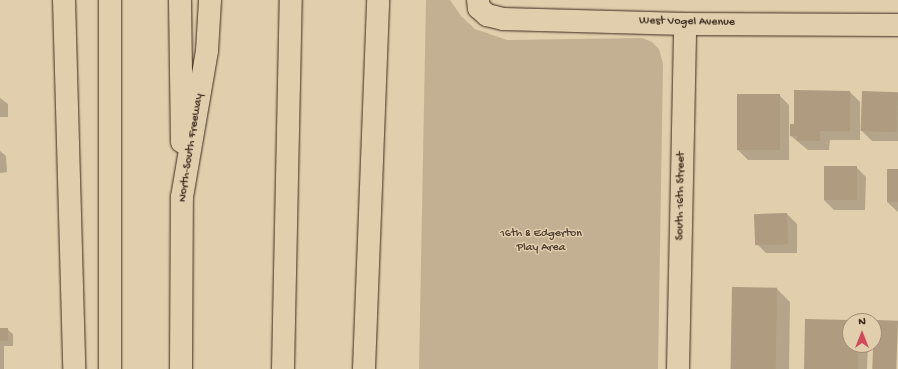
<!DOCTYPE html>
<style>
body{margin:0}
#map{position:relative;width:898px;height:369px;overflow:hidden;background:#e1ceac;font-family:"Gochi Hand",sans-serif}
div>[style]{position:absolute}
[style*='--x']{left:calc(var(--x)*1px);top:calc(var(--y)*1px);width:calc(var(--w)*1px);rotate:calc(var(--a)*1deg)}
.green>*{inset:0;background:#c3b092}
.shadow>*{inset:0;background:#0003}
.building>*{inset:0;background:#ae9b80;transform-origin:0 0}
.roads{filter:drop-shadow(0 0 1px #3b2a1e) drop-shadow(0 0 1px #3b2a1e)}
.minor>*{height:22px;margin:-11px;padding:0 11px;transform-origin:11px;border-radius:11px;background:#e1ceac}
.motorway>*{height:22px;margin:-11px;padding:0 11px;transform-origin:11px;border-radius:11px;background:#e1ceac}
span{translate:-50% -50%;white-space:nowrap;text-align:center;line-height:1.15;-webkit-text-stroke:3px #e1ceac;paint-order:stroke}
.street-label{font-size:12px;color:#3b2a1e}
.park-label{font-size:12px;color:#4f3e2f}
.north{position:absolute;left:842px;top:313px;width:40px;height:40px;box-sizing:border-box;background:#e1ceac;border:1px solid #9f8c73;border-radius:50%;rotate:0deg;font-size:11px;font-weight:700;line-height:16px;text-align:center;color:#3b2a1e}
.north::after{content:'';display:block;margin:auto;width:14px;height:18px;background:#d1495b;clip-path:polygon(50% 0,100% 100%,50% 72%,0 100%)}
</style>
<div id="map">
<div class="green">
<div style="clip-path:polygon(426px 0,450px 0,461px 16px,475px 29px,507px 40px,642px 38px,652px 42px,659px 49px,663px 64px,658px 369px,419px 369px)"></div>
</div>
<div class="shadow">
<div style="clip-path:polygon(850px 92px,860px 102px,860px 140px,830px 140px,829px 150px,808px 150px,791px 136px,795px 125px)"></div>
<div style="clip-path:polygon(898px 93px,898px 141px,872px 141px,862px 131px)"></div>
<div style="clip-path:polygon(779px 95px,789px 105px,789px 160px,748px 160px,738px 150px)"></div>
<div style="clip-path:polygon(0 98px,8px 104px,8px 117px,0 117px)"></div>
<div style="clip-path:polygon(0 151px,6px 156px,7px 172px,0 173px)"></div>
<div style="clip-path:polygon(856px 167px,866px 177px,865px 210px,834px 210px,824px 200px)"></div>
<div style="clip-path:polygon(898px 170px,898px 212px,887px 202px)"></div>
<div style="clip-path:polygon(787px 214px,797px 224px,797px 253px,766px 253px,756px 243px,755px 215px)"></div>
<div style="clip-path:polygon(777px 289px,790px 302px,789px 369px,732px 369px)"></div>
<div style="clip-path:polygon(806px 320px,859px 321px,850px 321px,850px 345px,868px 345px,867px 369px,805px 369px)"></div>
<div style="clip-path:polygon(0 329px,7px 329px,13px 334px,13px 346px,4px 346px,4px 369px,0 369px)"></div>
</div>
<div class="building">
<div style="clip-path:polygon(794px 90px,850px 91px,850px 131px,820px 131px,820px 141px,797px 141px,797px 136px,790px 136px,790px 124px,794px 124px)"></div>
<div style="left:862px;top:91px;width:36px;height:40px;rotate:2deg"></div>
<div style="left:737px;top:94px;width:43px;height:56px"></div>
<div style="left:824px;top:166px;width:33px;height:34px"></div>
<div style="left:887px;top:169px;width:11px;height:33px"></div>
<div style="left:787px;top:213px;width:31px;height:33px;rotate:88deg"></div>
<div style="left:732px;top:287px;width:45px;height:82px;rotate:1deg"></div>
<div style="clip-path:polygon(805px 319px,850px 320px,850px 345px,858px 345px,858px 369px,804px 369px)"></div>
<div style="left:874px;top:320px;width:24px;height:49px;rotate:2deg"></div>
<div style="left:0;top:328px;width:8px;height:13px"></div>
</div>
<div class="roads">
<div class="minor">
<div style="--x:478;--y:0;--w:8;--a:83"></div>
<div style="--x:479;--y:8;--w:11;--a:41"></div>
<div style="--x:487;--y:15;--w:16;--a:14"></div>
<div style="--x:503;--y:19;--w:182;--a:1.6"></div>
<div style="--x:685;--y:24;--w:213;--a:0.3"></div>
<div style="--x:678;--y:369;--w:345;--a:-88.8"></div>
</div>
<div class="motorway">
<div style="--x:64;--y:0;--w:369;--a:88.4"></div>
<div style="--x:180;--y:0;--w:142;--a:89.2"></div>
<div style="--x:110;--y:369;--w:369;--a:-90"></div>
<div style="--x:181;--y:369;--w:172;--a:-89.7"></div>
<div style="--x:182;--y:197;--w:148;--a:-80.3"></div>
<div style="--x:207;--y:51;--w:51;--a:-86.6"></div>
<div style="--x:283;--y:369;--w:369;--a:-88.8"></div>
<div style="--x:364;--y:369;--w:369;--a:-87.8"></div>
</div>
</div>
<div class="street-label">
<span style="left:687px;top:23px;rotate:1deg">West Vogel Avenue</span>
<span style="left:192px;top:148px;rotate:-81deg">North-South Freeway</span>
<span style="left:682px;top:196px;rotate:-89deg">South 16th Street</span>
</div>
<div class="park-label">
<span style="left:541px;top:242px">16th &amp; Edgerton<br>Play Area</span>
</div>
<div class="north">N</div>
</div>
